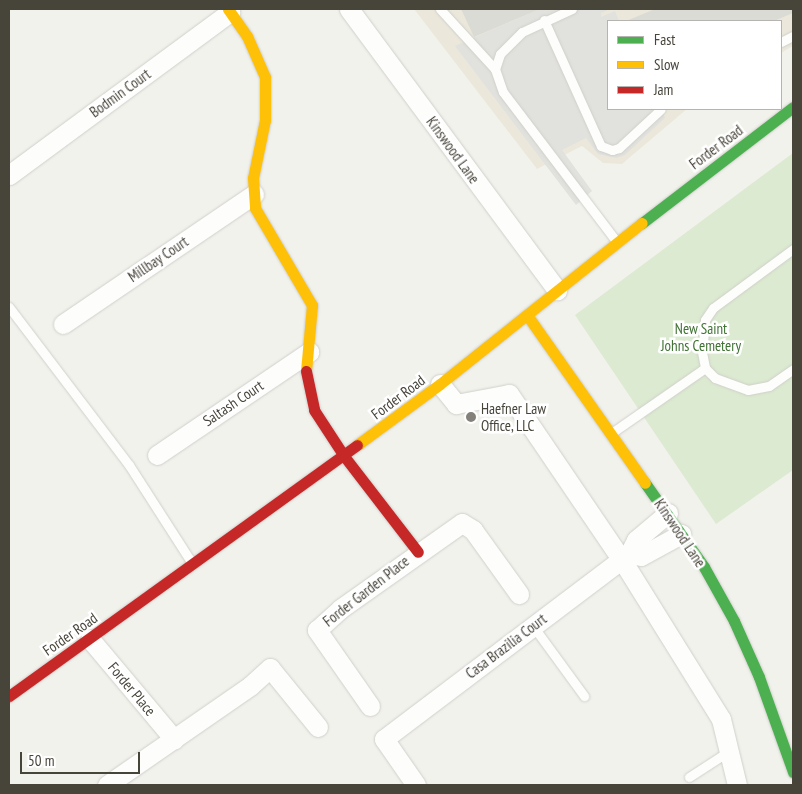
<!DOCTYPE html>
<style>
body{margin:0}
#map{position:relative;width:802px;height:794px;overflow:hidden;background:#f2f2ed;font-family:"PT Sans Narrow",sans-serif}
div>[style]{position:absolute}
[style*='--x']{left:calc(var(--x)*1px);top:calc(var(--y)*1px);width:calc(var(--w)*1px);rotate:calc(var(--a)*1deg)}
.commercial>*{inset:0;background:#ebe8db}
.green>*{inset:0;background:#dbead0}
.parking>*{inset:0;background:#e1e1dd}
.building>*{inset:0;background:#dbdbd6}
.roads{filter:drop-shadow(0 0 1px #d0cfcb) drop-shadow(0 0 1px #d0cfcb)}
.lane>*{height:9px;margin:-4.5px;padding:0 4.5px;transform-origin:4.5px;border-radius:4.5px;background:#fdfdfc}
.street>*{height:19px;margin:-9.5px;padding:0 9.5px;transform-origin:9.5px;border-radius:9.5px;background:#fdfdfc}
.fast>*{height:11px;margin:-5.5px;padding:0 5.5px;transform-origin:5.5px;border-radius:5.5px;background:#4caf50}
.slow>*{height:11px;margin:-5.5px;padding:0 5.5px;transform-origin:5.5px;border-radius:5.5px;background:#ffc107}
.jam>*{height:11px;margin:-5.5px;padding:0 5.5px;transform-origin:5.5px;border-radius:5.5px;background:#c62828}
.dots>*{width:14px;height:14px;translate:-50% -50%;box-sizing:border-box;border:2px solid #fff;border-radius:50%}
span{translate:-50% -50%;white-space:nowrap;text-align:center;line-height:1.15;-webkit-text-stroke:5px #fff;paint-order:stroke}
.street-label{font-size:15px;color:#47443a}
.park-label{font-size:15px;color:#3f7233}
.poi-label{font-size:15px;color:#47443a}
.left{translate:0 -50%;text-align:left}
.frame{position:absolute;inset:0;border:10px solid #47443a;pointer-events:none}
.legend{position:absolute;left:607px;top:20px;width:175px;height:90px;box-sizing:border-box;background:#fff;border:1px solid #b5b4b0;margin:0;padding:6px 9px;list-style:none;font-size:15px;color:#47443a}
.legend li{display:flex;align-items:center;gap:10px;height:25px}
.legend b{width:25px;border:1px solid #b5b4b0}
.scale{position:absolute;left:20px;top:752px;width:120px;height:22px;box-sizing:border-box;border:2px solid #47443a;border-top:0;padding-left:6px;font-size:15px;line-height:18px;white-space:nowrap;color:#47443a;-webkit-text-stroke:4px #fff;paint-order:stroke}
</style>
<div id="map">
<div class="commercial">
<div style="clip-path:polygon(414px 9px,793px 9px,793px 46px,781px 53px,781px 21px,608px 21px,608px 109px,687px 109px,622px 164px,603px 163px,582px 146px,537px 169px)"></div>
</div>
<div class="green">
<div style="clip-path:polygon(793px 153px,793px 470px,716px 524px,575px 315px)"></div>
</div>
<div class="parking">
<div style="clip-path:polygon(540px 9px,610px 9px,601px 13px,601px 17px,615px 11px,619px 21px,608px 21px,608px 109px,661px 109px,665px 118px,625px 155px,617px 158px,598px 154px,586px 138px,562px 150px,592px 191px,576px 205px,455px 46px)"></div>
</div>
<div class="building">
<div style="clip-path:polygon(461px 9px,540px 9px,474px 37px)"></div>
<div style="clip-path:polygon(655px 9px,793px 9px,793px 13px,774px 21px,626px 21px)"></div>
</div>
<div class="roads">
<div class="lane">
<div style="--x:440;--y:9;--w:81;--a:47.5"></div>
<div style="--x:572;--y:9;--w:55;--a:155.3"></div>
<div style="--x:522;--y:32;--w:31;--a:135"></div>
<div style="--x:500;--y:54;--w:16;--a:108"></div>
<div style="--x:495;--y:69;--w:24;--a:71"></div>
<div style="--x:503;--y:92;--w:188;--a:52.8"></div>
<div style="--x:544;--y:20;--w:138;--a:65.7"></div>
<div style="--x:601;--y:146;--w:12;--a:20"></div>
<div style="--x:612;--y:150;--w:7;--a:-16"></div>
<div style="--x:619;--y:148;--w:57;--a:-42.9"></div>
<div style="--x:781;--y:42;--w:13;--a:-27"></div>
<div style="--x:793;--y:249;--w:99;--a:143.6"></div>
<div style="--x:713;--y:308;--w:14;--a:124"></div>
<div style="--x:705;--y:320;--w:32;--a:95"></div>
<div style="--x:702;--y:352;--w:16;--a:79"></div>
<div style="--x:705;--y:368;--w:14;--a:45"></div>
<div style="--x:715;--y:378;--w:35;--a:20"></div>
<div style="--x:748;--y:390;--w:21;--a:-11"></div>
<div style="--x:769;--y:386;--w:29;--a:-35"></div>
<div style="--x:9;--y:307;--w:198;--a:52.8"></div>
<div style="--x:129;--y:465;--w:117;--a:57.3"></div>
<div style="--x:613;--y:432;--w:112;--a:-34.8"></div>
<div style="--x:533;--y:626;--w:87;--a:53.9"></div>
<div style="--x:689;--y:777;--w:48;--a:-33"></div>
</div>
<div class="street">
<div style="--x:349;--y:9;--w:350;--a:53.5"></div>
<div style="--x:9;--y:175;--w:275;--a:-36.4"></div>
<div style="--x:63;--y:324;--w:231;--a:-34.2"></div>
<div style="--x:440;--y:384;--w:26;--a:51"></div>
<div style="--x:456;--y:404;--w:54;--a:-10.7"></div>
<div style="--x:509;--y:394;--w:201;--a:55.8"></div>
<div style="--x:622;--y:560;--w:187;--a:58.1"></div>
<div style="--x:721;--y:719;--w:68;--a:76.4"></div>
<div style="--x:157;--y:455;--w:184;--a:-34.1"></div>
<div style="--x:629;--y:554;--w:12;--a:9"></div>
<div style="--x:641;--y:556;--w:46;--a:-28.8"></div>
<div style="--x:90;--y:639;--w:131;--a:50"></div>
<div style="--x:370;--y:706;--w:93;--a:-124.9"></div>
<div style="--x:317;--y:630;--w:31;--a:-42"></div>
<div style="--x:340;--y:609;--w:149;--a:-35.2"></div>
<div style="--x:462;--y:523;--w:13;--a:32"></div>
<div style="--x:473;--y:530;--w:79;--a:54.3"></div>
<div style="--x:107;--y:785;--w:174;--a:-34.7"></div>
<div style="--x:250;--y:686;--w:27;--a:-42"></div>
<div style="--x:270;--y:668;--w:76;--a:50.9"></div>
<div style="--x:416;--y:785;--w:56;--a:-124.8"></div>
<div style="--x:384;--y:739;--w:307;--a:-37.1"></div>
<div style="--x:629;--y:554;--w:16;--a:-63"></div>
<div style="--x:636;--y:540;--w:42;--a:-40.2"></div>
</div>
<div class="fast">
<div style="--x:642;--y:223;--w:190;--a:-37.5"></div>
<div style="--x:645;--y:483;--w:103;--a:54.9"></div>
<div style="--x:704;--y:567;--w:62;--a:60.9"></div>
<div style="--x:734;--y:621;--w:61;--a:65.9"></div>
<div style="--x:759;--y:677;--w:101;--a:70.3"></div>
</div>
<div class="slow">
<div style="--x:228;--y:9;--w:33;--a:55"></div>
<div style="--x:247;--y:36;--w:45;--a:66.3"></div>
<div style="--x:265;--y:77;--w:43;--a:90"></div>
<div style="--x:265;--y:120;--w:59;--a:101.7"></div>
<div style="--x:253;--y:178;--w:30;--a:86"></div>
<div style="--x:255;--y:208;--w:113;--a:59.6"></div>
<div style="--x:312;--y:305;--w:66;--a:95.2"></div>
<div style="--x:527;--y:315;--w:205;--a:54.9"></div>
<div style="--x:357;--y:445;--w:103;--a:-36.3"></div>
<div style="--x:440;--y:384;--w:258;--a:-38.6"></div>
</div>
<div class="jam">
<div style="--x:306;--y:371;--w:40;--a:78"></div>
<div style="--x:314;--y:410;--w:55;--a:56.9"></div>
<div style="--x:344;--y:456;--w:121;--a:52.4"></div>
<div style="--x:9;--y:696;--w:429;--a:-35.8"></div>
</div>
</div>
<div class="dots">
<div style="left:471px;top:417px;background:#838179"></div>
</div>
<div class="street-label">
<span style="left:120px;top:93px;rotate:-36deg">Bodmin Court</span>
<span style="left:716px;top:147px;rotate:-37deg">Forder Road</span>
<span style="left:453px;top:150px;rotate:54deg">Kinswood Lane</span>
<span style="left:158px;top:259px;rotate:-34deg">Millbay Court</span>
<span style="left:398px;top:397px;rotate:-37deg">Forder Road</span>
<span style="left:233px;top:403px;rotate:-34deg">Saltash Court</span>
<span style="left:680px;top:533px;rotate:56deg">Kinswood Lane</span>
<span style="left:366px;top:591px;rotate:-38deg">Forder Garden Place</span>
<span style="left:70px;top:634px;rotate:-35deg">Forder Road</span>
<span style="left:506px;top:646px;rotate:-37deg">Casa Brazilia Court</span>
<span style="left:132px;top:689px;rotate:50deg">Forder Place</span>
</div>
<div class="park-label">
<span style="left:701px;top:337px">New Saint<br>Johns Cemetery</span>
</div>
<div class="poi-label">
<span class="left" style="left:481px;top:417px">Haefner Law<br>Office, LLC</span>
</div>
<div class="frame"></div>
<ul class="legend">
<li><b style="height:6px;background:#4caf50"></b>Fast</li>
<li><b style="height:6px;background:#ffc107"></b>Slow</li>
<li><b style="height:6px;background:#c62828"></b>Jam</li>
</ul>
<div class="scale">50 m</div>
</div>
